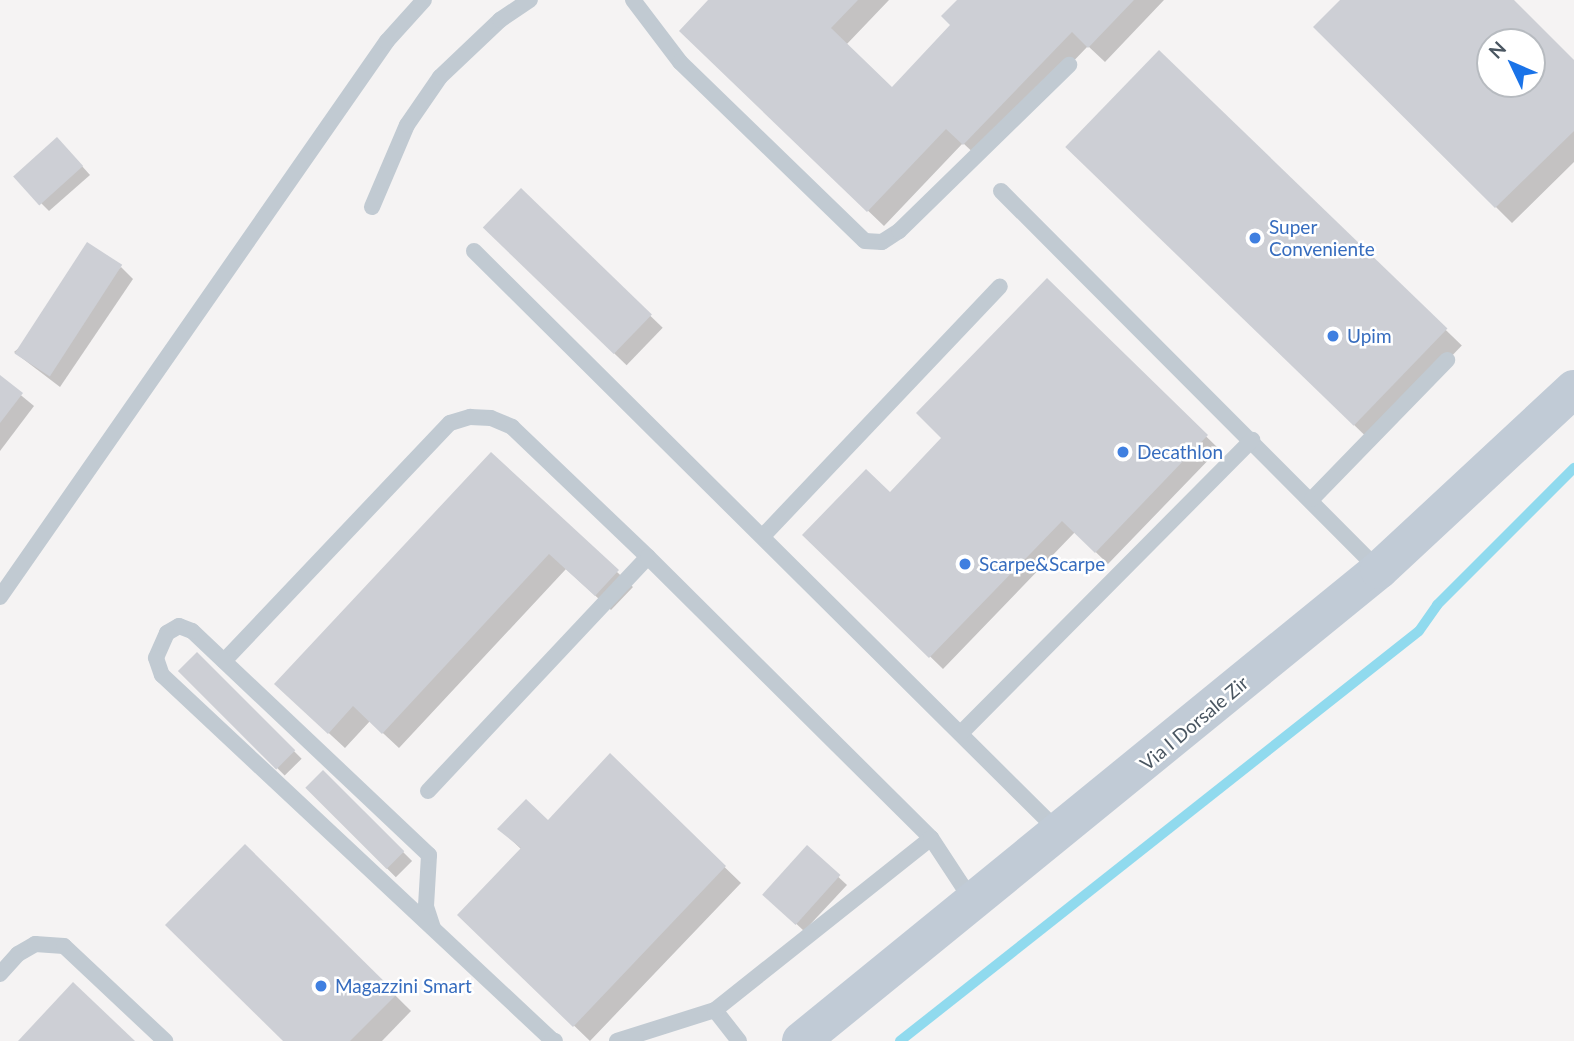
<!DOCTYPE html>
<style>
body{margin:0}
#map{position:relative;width:1574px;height:1041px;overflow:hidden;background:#f5f3f3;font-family:Lato,sans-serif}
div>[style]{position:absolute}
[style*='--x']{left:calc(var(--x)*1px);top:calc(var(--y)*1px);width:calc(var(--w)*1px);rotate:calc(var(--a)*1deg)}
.shadow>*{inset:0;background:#0003;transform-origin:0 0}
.stream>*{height:10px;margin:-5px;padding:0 5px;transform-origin:5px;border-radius:5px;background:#90daee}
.building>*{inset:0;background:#cdcfd5;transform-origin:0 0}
.lane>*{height:16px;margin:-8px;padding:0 8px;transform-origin:8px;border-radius:8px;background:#c1cad2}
.secondary>*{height:38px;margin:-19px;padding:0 19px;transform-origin:19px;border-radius:19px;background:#c1cbd6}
.dots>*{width:19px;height:19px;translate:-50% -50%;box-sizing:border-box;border:4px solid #fff;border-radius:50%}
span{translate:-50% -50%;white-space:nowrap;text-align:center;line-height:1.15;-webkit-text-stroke:5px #fff;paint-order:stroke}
.shop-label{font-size:19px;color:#366cbe}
.left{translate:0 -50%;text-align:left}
.street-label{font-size:19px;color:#4a5661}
.north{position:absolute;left:1476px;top:28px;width:70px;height:70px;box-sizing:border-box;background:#fff;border:2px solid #b7bbc0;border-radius:50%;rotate:314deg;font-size:19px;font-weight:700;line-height:28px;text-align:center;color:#4a5661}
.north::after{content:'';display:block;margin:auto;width:24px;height:32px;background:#1a73e8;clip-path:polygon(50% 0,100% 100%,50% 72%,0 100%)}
</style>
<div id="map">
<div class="shadow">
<div style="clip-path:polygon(711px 0,889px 0,846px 45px,892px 89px,953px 26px,959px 0,1164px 0,1105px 62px,1088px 46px,980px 159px,963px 143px,884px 226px,697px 47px)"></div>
<div style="clip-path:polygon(evenodd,1342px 0,1512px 0,1574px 63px,1574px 162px,1512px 223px,1315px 27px,1342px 0,1490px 42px,1532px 42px,1532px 84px,1490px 84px,1490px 42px)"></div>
<div style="left:1159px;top:53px;width:421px;height:132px;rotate:44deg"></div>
<div style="clip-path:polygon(65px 147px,90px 175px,49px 211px,41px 203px)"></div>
<div style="left:521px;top:191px;width:197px;height:52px;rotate:44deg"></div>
<div style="clip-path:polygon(121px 267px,133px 279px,60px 387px,14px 352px)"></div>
<div style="clip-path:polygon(1047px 281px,1219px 449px,1108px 564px,1075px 532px,943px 669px,805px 535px,890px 494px,944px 438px)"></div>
<div style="clip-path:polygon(0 378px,34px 406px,0 451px)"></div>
<div style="clip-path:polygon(491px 454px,633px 587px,611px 610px,566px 569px,399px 748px,370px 721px,345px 748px,293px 700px)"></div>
<div style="left:197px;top:654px;width:148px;height:24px;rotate:45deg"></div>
<div style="clip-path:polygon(610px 756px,741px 883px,590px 1041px,459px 915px,522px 850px,500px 829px,548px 823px)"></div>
<div style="left:323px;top:772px;width:126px;height:23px;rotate:45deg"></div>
<div style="clip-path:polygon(245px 846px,411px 1011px,382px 1041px,285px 1041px)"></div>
<div style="clip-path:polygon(807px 848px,847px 885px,804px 931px,773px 902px)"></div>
</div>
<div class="stream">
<div style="--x:900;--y:1041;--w:661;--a:-38.31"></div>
<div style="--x:1419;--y:631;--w:32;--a:-55"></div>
<div style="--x:1437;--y:605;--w:194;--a:-45"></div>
</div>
<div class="building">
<div style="clip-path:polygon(708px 0,858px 0,831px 28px,892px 87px,950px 25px,941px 16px,957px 0,1134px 0,1088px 48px,1072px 32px,963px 145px,946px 129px,867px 212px,679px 31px)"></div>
<div style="clip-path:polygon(evenodd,1340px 0,1514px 0,1574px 60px,1574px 131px,1495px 208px,1313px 27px,1340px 0,1490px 42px,1532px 42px,1532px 84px,1490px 84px,1490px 42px)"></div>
<div style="left:1159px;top:50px;width:401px;height:135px;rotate:44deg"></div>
<div style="left:57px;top:137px;width:39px;height:59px;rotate:48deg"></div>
<div style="left:521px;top:188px;width:182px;height:55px;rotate:44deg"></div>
<div style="left:87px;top:242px;width:42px;height:133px;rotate:33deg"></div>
<div style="clip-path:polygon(1047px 278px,1208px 435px,1095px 553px,1062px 521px,929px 658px,802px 535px,866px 469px,890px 492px,941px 438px,916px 413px)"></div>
<div style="clip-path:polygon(0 375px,23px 393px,0 423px)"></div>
<div style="clip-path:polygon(491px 452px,619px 570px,595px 596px,549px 554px,382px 734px,353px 706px,328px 734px,274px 684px)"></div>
<div style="left:197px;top:652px;width:139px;height:27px;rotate:45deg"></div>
<div style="clip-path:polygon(610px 753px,726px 866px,573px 1027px,457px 915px,521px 848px,497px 829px,526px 799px,548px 820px)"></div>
<div style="left:323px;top:770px;width:115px;height:25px;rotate:45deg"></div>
<div style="clip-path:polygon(245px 844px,397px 994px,350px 1041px,283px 1041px,165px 925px)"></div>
<div style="left:807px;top:845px;width:45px;height:67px;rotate:42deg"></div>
<div style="clip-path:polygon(73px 982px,135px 1041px,18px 1041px)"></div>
</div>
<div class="lane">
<div style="--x:633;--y:0;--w:78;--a:52.8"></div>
<div style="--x:680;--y:62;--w:257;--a:44.1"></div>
<div style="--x:865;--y:241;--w:17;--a:3"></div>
<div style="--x:882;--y:242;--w:20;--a:-33"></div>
<div style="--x:899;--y:231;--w:238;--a:-44.3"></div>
<div style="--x:1001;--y:191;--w:535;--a:45.08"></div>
<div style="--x:372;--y:207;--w:89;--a:-66.9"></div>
<div style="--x:407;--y:125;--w:58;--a:-55.5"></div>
<div style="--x:440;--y:77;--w:83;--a:-43.5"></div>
<div style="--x:500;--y:20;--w:36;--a:-34"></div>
<div style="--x:474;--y:251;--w:823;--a:44.8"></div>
<div style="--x:1312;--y:499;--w:194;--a:-45.8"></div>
<div style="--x:763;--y:536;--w:344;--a:-46.5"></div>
<div style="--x:0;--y:597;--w:677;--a:-55.16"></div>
<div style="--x:387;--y:41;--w:55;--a:-47.9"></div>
<div style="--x:224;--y:661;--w:328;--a:-46.5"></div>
<div style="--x:450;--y:423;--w:21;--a:-17"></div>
<div style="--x:470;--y:417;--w:21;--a:3"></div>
<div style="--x:491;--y:418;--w:23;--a:23"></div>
<div style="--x:512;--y:427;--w:188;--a:43.7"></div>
<div style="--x:962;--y:732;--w:412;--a:-45.2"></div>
<div style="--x:428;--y:791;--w:321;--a:-46.8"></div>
<div style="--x:648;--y:557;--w:399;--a:44.8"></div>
<div style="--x:433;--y:928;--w:23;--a:-108"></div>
<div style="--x:426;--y:906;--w:51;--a:-86.6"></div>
<div style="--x:429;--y:855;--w:326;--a:-136.6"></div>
<div style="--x:192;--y:631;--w:14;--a:-159"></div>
<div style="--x:179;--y:626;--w:14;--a:150"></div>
<div style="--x:167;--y:633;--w:27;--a:114"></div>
<div style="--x:156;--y:658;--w:18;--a:71"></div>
<div style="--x:162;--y:675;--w:534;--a:43.1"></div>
<div style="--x:552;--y:1040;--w:3;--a:18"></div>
<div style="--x:0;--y:974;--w:27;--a:-48"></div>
<div style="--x:18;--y:954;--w:20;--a:-30"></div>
<div style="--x:35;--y:944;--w:29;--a:4"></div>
<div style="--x:64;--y:946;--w:139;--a:43.2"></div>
<div style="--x:617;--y:1041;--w:103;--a:-17.6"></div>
<div style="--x:739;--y:1041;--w:39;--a:-128"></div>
<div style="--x:715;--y:1010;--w:276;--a:-38.5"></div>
<div style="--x:931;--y:838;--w:77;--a:56.7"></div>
</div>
<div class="secondary">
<div style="--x:801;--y:1041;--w:746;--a:-39.18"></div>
<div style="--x:1379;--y:570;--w:266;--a:-42.9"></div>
</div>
<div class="dots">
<div style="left:1255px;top:238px;background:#3f7fe0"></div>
<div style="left:1333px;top:336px;background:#3f7fe0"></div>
<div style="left:1123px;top:452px;background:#3f7fe0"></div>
<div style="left:965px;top:564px;background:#3f7fe0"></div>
<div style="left:321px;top:986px;background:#3f7fe0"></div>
</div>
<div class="shop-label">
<span class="left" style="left:1269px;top:238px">Super<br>Conveniente</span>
<span class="left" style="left:1347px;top:336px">Upim</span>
<span class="left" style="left:1137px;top:452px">Decathlon</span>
<span class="left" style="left:979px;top:564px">Scarpe&amp;Scarpe</span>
<span class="left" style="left:335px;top:986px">Magazzini Smart</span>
</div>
<div class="street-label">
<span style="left:1194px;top:723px;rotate:-40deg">Via I Dorsale Zir</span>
</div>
<div class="north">N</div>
</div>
